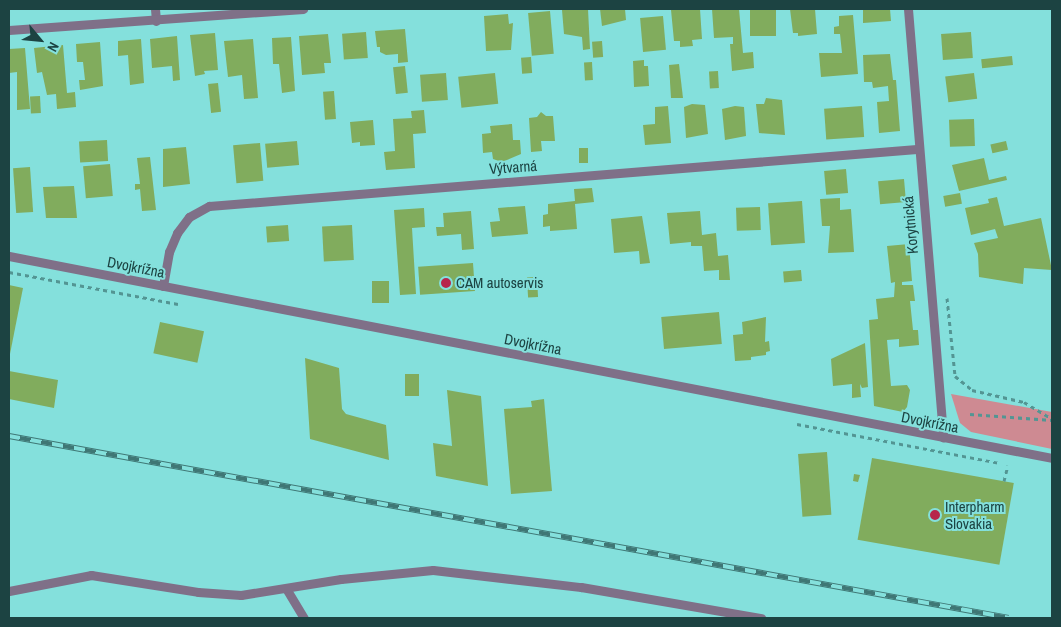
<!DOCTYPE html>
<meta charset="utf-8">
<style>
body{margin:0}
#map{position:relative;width:1061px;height:627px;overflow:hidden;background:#84e0dc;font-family:"Archivo Narrow",sans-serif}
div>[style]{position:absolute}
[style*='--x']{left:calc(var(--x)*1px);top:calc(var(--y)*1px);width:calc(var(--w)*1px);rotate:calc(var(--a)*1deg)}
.green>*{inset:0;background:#ce8a92}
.building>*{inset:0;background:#81ac5d;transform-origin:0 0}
.path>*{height:3px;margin-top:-1.5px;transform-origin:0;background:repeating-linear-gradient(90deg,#539593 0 4px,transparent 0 8px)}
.minor>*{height:9px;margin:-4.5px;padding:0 4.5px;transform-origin:4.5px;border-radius:4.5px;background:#7f7088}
.rail>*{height:5.5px;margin-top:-2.75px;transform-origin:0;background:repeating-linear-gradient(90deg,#84e0dc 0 11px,#3f7775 0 22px);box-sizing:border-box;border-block:1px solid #3f7775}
.dots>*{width:14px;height:14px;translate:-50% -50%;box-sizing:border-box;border:2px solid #84e0dc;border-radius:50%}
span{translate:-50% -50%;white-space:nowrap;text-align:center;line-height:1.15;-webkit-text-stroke:4px #84e0dc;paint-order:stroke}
.street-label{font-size:15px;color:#1c4342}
.poi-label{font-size:15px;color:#1c4342}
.left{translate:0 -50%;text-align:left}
.frame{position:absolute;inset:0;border:10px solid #1c4342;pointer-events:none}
.north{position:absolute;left:15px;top:15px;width:50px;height:50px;-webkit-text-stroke:4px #84e0dc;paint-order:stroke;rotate:118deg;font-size:14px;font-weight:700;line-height:20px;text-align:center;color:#1c4342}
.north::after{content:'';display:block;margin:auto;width:18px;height:22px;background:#1c4342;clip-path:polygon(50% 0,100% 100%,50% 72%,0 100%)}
</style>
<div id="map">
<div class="green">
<div style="clip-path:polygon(951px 394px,1052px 412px,1052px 449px,971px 432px,960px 423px)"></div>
</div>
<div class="building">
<div style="clip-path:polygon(588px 9px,590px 49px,583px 50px,582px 37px,564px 34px,562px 10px)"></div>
<div style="clip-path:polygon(600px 9px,625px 9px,626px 20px,602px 26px)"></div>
<div style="clip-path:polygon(700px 9px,702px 39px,692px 40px,693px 46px,680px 47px,680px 41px,674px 41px,671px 10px)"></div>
<div style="clip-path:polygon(712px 9px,739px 9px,743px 53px,753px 52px,754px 68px,732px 71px,730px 44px,733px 44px,733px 37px,714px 38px)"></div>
<div style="left:750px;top:9px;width:26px;height:27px"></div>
<div style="clip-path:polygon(790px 9px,815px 9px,817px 34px,798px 36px,798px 33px,793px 33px)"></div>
<div style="clip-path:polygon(863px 9px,890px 9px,891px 21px,863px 23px)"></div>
<div style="left:550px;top:11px;width:43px;height:22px;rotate:85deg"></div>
<div style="clip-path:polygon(508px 14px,509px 24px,513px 23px,511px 50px,486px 51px,484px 16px)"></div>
<div style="clip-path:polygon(853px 15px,858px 74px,821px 77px,819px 53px,842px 53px,840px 34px,834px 34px,834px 27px,839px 26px,839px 16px)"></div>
<div style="left:663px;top:16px;width:34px;height:23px;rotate:85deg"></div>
<div style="clip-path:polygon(405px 29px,408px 62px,398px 63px,398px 54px,386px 55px,380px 52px,380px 47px,377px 47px,375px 31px)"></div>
<div style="left:366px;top:32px;width:26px;height:24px;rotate:86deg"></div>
<div style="left:971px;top:32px;width:26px;height:30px;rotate:86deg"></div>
<div style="clip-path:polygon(215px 33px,218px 70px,204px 71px,205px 74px,195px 76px,190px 35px)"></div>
<div style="clip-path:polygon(328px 34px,331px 63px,324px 63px,325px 73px,302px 75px,299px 36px)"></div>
<div style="clip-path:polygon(177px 36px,180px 80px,173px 81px,172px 66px,152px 68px,150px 39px)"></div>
<div style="clip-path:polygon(291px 37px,295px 91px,282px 93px,279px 64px,273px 64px,272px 38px)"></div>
<div style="clip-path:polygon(141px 39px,144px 83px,130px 85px,128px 55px,118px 56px,118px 41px)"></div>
<div style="clip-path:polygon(253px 39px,258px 98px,244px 99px,242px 75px,228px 77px,224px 41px)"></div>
<div style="left:602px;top:41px;width:16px;height:10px;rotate:86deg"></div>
<div style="clip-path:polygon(100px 42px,103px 86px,80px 90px,79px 80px,85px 80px,83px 62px,77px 62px,76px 44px)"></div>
<div style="clip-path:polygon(63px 45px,67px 93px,75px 92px,76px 107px,57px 109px,56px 94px,47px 95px,42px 72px,37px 73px,34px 48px)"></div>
<div style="clip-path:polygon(25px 48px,30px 109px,17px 110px,17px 72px,9px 73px,9px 49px)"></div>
<div style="clip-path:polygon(890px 54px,893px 80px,896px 80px,900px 131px,879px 133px,877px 102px,889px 101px,888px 86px,873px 88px,872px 82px,864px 82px,863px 55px)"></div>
<div style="left:1012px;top:56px;width:9px;height:31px;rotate:84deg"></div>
<div style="left:531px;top:57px;width:16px;height:10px;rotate:86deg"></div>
<div style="clip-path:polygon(644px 60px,644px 66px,648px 66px,649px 86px,634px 87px,633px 61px)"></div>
<div style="left:592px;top:62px;width:18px;height:8px;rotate:87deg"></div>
<div style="clip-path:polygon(679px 64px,683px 98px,671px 98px,669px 65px)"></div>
<div style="left:405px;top:66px;width:27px;height:12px;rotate:84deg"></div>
<div style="left:718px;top:71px;width:17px;height:9px;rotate:87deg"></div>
<div style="left:446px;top:73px;width:27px;height:26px;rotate:86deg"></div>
<div style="left:495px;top:73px;width:31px;height:37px;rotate:84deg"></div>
<div style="left:974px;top:73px;width:26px;height:29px;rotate:83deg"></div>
<div style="left:218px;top:83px;width:29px;height:10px;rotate:84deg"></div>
<div style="left:334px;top:91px;width:28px;height:11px;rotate:86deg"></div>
<div style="left:40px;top:96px;width:17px;height:10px;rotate:87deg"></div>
<div style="clip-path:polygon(766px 98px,782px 100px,785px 135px,759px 133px,756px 104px,764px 104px)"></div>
<div style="clip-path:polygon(692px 104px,705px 105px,708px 134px,686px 138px,684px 107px)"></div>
<div style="clip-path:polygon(668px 106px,671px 143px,645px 145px,643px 125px,655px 124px,655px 107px)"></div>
<div style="clip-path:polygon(735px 106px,744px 107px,746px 136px,725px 140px,722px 109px)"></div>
<div style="left:862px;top:106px;width:31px;height:38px;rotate:86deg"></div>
<div style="clip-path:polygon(424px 110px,426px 133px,413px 134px,415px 168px,386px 170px,384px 152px,395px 151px,393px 119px,412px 118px,411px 111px)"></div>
<div style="clip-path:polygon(541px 112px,546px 116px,553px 116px,555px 141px,541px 141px,542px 151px,531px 152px,529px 118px,537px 117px)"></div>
<div style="left:974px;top:119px;width:27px;height:25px;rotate:88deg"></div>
<div style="clip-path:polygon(373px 120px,375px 145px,360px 146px,360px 142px,352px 143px,350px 122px)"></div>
<div style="clip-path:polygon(512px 124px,513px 140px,520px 140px,521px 154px,502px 162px,493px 159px,492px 152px,483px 153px,482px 134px,491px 133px,490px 126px)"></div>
<div style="left:107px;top:140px;width:21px;height:28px;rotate:87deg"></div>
<div style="left:297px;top:141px;width:24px;height:32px;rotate:85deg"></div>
<div style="left:1006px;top:141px;width:9px;height:16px;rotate:77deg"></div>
<div style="left:260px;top:143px;width:38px;height:27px;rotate:85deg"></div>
<div style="clip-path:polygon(186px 147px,190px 184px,163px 187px,163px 149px)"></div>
<div style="left:579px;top:148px;width:9px;height:15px"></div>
<div style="clip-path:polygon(150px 157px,156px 210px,142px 211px,140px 189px,135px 190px,135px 184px,140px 184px,137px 158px)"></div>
<div style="clip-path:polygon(984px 158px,989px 180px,1006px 176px,1007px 180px,959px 191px,952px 165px)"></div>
<div style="left:110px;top:164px;width:32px;height:27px;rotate:85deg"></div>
<div style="left:30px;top:167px;width:45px;height:17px;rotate:86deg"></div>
<div style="left:846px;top:169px;width:24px;height:22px;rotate:85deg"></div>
<div style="left:904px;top:179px;width:23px;height:26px;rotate:85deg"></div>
<div style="clip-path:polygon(74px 186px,77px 218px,46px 218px,43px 187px)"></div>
<div style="clip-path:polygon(592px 188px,594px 202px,575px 204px,577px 229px,550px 231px,550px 226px,543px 227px,543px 215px,548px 214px,548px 204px,575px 201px,574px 189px)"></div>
<div style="left:960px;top:193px;width:11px;height:17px;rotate:80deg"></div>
<div style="clip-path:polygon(997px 197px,1004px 226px,1041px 218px,1052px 270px,1024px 268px,1023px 284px,979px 277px,978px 254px,974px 243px,998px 238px,995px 229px,971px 235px,965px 208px,989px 203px,988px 199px)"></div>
<div style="clip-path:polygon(840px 198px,840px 210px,851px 209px,854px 252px,828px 253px,830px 226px,822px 226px,820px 199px)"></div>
<div style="left:802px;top:201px;width:42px;height:34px;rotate:86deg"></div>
<div style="clip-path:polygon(525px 206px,528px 234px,492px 237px,490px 222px,500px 221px,498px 208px)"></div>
<div style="left:760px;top:207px;width:23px;height:24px;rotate:88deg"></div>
<div style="clip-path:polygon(424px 208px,425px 227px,412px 228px,416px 294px,400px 295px,394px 210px)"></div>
<div style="clip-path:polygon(471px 211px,474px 249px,462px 250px,461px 234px,437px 236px,436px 227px,444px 227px,443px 213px)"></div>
<div style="clip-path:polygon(700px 211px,702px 235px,716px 233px,718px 256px,728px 255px,730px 280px,719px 280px,719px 270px,704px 271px,702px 246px,691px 246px,691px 242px,670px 244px,667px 213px)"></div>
<div style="clip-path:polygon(642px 216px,650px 263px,640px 264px,639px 251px,614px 253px,611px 219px)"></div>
<div style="left:288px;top:225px;width:16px;height:22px;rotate:86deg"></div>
<div style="left:352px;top:225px;width:35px;height:30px;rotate:87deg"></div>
<div style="clip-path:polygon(909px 244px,912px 281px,902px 282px,902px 285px,913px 285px,915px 301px,910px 301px,913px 330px,918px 330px,919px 345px,899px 347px,899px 339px,887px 340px,891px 386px,907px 385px,910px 390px,907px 407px,903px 412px,874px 406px,869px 320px,878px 319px,876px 299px,894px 297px,895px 282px,891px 283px,887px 246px)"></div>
<div style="left:473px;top:263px;width:28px;height:55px;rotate:86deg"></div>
<div style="left:801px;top:270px;width:11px;height:18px;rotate:85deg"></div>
<div style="left:537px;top:277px;width:20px;height:10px;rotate:87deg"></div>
<div style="left:372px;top:281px;width:17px;height:22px"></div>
<div style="clip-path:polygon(9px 285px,23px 288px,10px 354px,9px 354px)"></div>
<div style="left:719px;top:312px;width:32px;height:58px;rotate:85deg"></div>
<div style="clip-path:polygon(766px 317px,765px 342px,769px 341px,770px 351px,766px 352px,766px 355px,751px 357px,751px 360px,735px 361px,733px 335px,743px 334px,742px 322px)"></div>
<div style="left:160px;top:322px;width:45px;height:32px;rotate:12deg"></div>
<div style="clip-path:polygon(865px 343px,868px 387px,862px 388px,860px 384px,861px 397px,852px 398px,852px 384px,833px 386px,831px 359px)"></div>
<div style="clip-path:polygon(305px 358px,339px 368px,342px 409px,346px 414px,386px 425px,389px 460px,310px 439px)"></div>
<div style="clip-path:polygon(9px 371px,58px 380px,54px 408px,9px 399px)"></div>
<div style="left:419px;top:374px;width:22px;height:14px;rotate:90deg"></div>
<div style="clip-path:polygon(447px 390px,481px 396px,488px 486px,436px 476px,433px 443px,452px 446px)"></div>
<div style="clip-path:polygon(544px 399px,552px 491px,511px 494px,504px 409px,532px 407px,531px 401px)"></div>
<div style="left:827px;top:452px;width:63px;height:29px;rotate:86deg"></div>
<div style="left:872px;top:458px;width:144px;height:83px;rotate:10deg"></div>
<div style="clip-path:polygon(854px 474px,860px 475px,858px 482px,853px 481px)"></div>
</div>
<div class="path">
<div style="--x:9;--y:272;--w:172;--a:10.7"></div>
<div style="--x:947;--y:298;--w:78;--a:84.1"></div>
<div style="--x:955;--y:376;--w:22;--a:39"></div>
<div style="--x:972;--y:390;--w:53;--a:13"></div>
<div style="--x:1024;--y:402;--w:33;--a:31"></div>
<div style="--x:970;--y:414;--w:82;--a:4.2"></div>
<div style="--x:797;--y:424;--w:207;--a:10.9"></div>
<div style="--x:1004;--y:481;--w:16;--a:-76"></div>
</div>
<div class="minor">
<div style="--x:155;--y:9;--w:12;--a:85"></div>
<div style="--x:908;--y:9;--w:430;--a:85.3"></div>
<div style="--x:9;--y:30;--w:295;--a:-4.1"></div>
<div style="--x:9;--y:256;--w:1062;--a:10.96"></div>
<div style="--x:163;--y:286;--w:35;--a:-80"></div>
<div style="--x:169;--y:252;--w:21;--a:-67"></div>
<div style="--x:177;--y:233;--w:20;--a:-53"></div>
<div style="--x:189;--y:217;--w:23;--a:-29"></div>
<div style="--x:209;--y:206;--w:710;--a:-4.6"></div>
<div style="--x:287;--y:590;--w:33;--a:59"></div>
<div style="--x:9;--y:591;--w:84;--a:-11"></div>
<div style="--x:91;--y:575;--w:108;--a:9"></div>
<div style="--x:198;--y:592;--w:43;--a:4"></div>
<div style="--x:241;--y:595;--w:101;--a:-9.1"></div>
<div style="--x:341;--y:579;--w:92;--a:-5.6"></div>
<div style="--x:433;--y:570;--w:149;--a:6.6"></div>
<div style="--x:581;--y:587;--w:183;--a:9.8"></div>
</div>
<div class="rail">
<div style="--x:9;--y:436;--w:1016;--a:10.31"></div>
</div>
<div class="dots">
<div style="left:446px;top:283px;background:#b7264c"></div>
<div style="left:935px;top:515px;background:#b7264c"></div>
</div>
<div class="street-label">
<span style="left:513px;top:167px;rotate:-4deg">Výtvarná</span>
<span style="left:910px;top:225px;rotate:-95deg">Korytnická</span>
<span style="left:136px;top:267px;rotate:11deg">Dvojkrížna</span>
<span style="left:533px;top:344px;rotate:11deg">Dvojkrížna</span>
<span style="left:930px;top:422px;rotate:11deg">Dvojkrížna</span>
</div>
<div class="poi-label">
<span class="left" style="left:456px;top:283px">CAM autoservis</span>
<span class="left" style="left:945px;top:515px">Interpharm<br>Slovakia</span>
</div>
<div class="frame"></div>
<div class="north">N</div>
</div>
